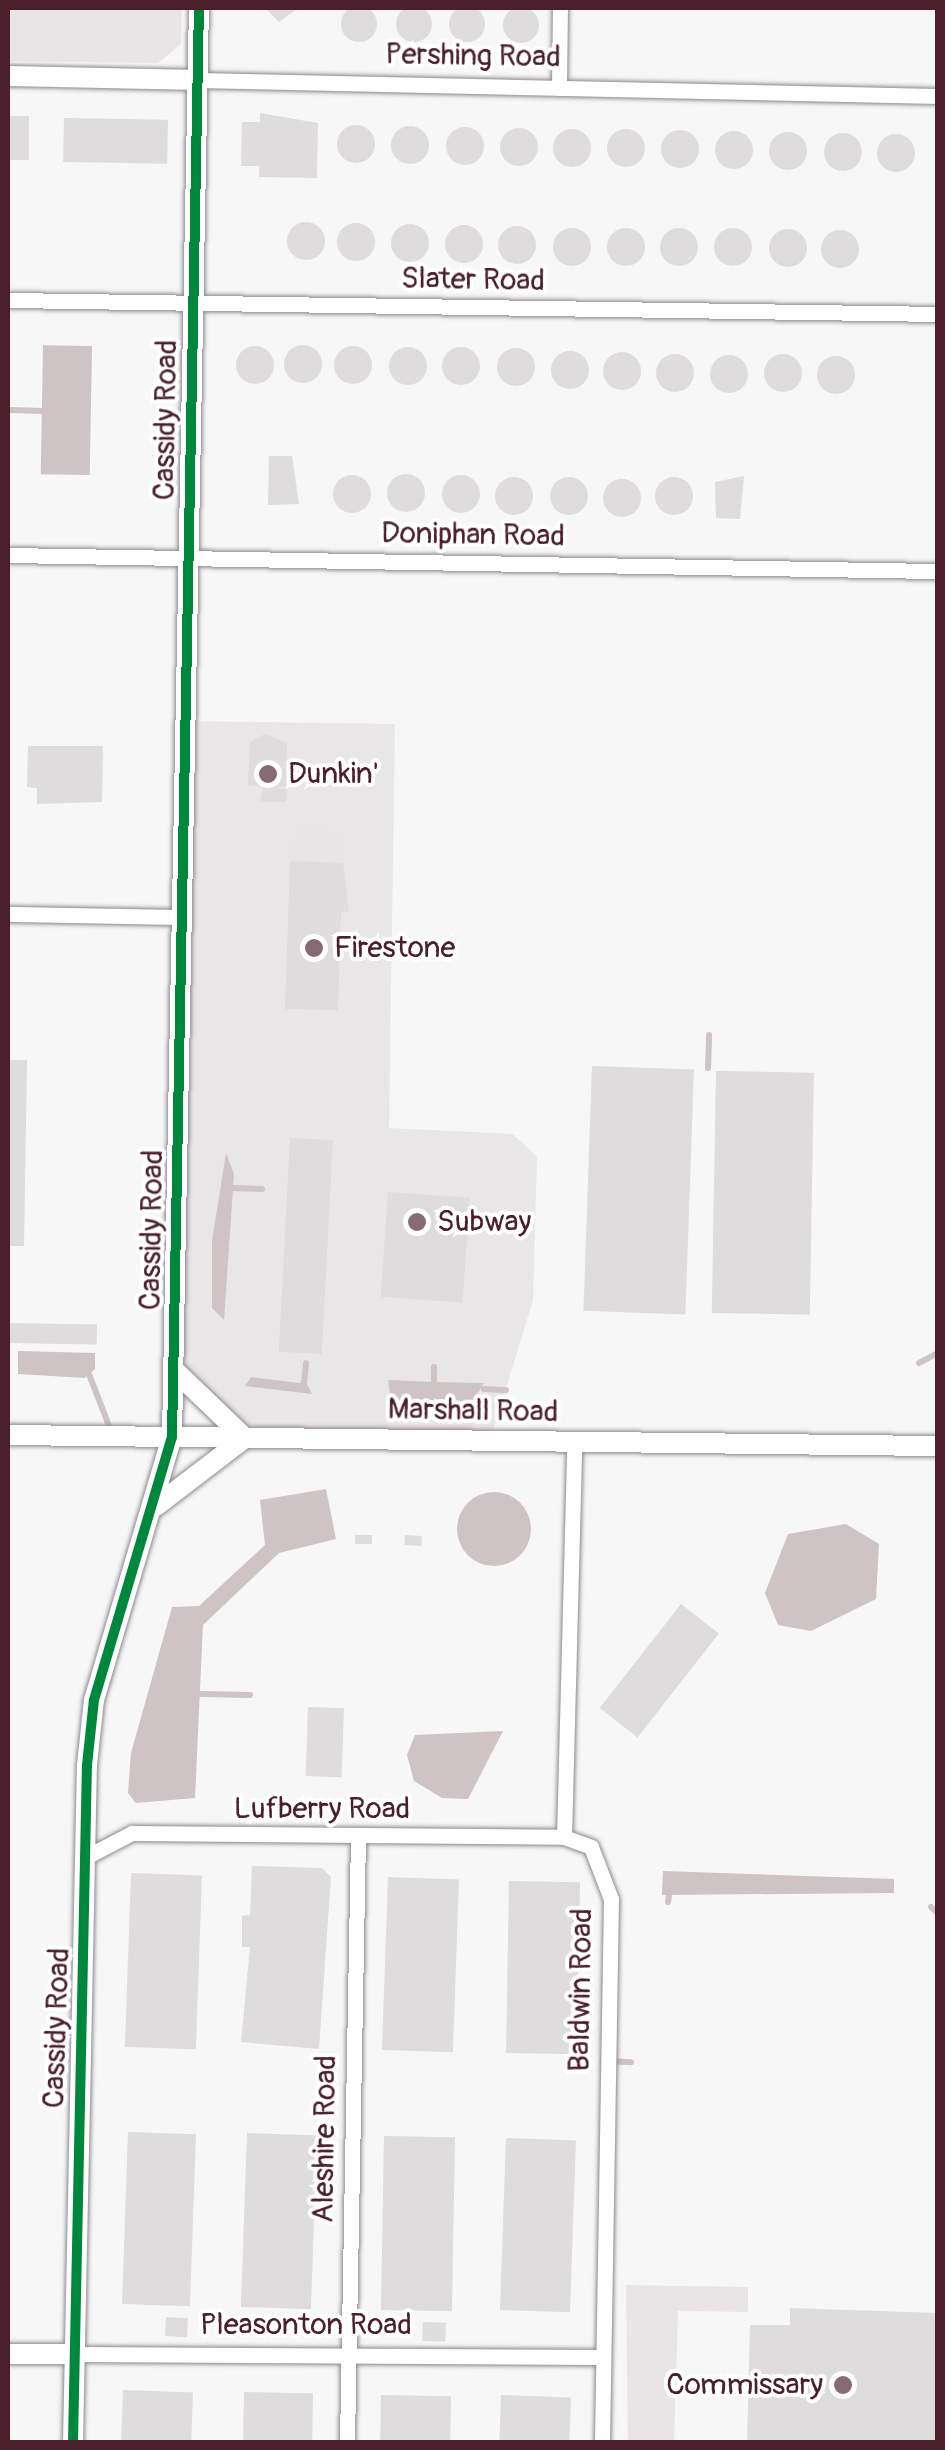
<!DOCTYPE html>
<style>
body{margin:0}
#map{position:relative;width:945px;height:2450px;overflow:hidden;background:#f7f7f7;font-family:Pangolin,sans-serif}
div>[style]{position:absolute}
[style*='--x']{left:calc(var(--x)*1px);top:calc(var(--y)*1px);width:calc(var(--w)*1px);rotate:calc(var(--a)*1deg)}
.built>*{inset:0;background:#e9e6e7}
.green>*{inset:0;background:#e9e5e6}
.water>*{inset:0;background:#cec3c5;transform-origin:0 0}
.round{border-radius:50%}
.stream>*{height:6px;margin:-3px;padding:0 3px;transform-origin:3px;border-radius:3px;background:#cec3c5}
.building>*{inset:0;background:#dedcdc;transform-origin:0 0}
.roads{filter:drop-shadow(0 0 2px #90888a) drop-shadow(0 0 2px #90888a)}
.minor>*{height:15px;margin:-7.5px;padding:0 7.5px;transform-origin:7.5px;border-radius:7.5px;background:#fefefe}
.tertiary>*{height:20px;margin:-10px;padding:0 10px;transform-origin:10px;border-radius:10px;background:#fefefe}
.cycleway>*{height:10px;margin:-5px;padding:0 5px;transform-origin:5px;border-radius:5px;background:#00873e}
.dots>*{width:28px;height:28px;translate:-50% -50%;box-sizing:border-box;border:5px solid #fff;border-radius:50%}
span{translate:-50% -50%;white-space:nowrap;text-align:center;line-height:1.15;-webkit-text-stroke:8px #fff;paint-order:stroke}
.street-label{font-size:30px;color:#4a1f2b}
.poi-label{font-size:30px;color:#4a1f2b}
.left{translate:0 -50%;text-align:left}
.right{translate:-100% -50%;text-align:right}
.frame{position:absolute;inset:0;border:10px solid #4a1f2b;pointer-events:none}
</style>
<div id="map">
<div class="built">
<div style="clip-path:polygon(186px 721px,395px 724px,389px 1128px,513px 1134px,537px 1157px,533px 1300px,490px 1441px,245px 1438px,174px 1370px)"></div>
</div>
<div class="green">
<div style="clip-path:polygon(8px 8px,182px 8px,181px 44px,158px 63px,8px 61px)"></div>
<div style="clip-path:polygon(309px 825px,338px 834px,343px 863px,290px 861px,295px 834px)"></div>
<div style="clip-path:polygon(626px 2285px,748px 2287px,748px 2312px,678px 2311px,674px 2442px,628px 2442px)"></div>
</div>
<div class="water">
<div style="left:92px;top:346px;width:129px;height:49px;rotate:91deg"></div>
<div style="clip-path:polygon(226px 1153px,234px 1174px,224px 1320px,212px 1308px,212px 1241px)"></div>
<div style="clip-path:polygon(18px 1351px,95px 1353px,95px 1369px,85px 1378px,18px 1374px)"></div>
<div style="clip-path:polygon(251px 1377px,307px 1384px,312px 1394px,245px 1386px)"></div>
<div style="clip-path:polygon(388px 1380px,433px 1382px,484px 1383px,469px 1408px,392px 1406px)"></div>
<div style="clip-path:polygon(326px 1489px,336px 1539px,279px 1553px,203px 1625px,195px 1798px,136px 1803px,128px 1793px,131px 1753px,172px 1607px,199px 1606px,265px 1545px,260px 1500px)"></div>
<div class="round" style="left:457px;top:1492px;width:74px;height:74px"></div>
<div style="clip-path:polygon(846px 1524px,879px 1544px,876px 1599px,811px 1631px,778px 1625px,765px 1593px,788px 1534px)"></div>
<div style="clip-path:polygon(503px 1731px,468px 1799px,442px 1798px,414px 1781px,407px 1755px,415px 1735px)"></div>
<div style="clip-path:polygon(663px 1871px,894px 1879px,894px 1893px,662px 1895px)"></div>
</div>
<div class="stream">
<div style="--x:10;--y:410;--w:32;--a:2"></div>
<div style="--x:708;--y:1068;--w:33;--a:-88"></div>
<div style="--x:233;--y:1188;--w:29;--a:2"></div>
<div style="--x:919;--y:1363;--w:21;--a:-28"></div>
<div style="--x:89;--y:1374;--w:61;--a:68.9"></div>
<div style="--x:434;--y:1382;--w:15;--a:-90"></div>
<div style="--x:304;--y:1383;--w:20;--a:-84"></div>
<div style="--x:484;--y:1389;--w:22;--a:3"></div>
<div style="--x:200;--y:1694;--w:50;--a:1.1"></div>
<div style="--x:668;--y:1902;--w:7;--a:-82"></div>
<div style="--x:931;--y:1907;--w:9;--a:41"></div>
<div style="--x:609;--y:2061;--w:22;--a:3"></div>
</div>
<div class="building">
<div class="round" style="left:396px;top:6px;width:36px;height:36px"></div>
<div class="round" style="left:449px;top:6px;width:36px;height:36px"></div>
<div class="round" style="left:341px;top:6px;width:36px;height:36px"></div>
<div class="round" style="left:503px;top:7px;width:36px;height:36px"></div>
<div style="clip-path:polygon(265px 8px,298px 8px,279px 22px)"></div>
<div style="clip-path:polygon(260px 113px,318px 123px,317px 178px,259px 177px,259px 166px,241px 166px,242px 122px,260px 122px)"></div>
<div style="left:8px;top:116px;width:21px;height:44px"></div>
<div style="left:64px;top:118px;width:104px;height:44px;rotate:1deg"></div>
<div class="round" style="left:337px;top:125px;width:38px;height:38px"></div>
<div class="round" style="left:391px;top:126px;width:38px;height:38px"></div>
<div class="round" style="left:446px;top:127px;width:38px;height:38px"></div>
<div class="round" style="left:500px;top:128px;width:38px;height:38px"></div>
<div class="round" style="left:553px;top:129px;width:38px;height:38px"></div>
<div class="round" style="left:607px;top:129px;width:38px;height:38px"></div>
<div class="round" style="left:661px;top:130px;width:38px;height:38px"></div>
<div class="round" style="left:715px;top:131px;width:38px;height:38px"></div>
<div class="round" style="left:769px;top:132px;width:38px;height:38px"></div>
<div class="round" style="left:824px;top:133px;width:38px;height:38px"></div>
<div class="round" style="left:877px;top:134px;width:38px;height:38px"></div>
<div class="round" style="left:287px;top:222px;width:38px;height:38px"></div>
<div class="round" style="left:337px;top:223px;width:38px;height:38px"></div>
<div class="round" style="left:391px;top:224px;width:38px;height:38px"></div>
<div class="round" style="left:445px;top:225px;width:38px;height:38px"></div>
<div class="round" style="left:498px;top:226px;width:38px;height:38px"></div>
<div class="round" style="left:607px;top:228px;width:38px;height:38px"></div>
<div class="round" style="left:660px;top:228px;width:38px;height:38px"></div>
<div class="round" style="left:553px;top:228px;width:38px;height:38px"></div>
<div class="round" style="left:714px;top:228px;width:38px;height:38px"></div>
<div class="round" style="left:769px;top:229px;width:38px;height:38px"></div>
<div class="round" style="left:821px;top:230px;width:38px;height:38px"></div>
<div class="round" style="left:284px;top:345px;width:38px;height:38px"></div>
<div class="round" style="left:236px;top:346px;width:38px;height:38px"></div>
<div class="round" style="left:334px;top:346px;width:38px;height:38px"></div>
<div class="round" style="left:442px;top:347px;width:38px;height:38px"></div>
<div class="round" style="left:389px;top:347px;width:38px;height:38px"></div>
<div class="round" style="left:497px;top:348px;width:38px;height:38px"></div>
<div class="round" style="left:551px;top:351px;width:38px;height:38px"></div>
<div class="round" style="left:603px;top:352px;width:38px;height:38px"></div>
<div class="round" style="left:656px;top:354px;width:38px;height:38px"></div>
<div class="round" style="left:764px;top:354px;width:38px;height:38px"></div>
<div class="round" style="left:710px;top:355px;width:38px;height:38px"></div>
<div class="round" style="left:817px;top:356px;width:38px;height:38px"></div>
<div style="clip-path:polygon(269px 456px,292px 456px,299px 504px,268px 505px)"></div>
<div class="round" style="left:387px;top:474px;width:38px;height:38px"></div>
<div class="round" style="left:442px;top:475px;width:38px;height:38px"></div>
<div class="round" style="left:333px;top:475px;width:38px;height:38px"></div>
<div style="clip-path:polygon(744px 476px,740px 519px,716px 518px,715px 482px)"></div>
<div class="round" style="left:655px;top:477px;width:38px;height:38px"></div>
<div class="round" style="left:550px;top:477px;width:38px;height:38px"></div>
<div class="round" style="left:495px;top:477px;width:38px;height:38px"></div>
<div class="round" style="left:603px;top:479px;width:38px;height:38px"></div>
<div style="clip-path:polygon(265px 734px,287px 743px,286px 786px,276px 788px,287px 789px,286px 802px,260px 802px,263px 787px,248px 785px,250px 742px)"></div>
<div style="clip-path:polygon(28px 746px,103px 746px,102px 802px,37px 804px,37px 788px,27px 787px)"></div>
<div style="clip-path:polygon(290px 861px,343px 863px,349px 912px,341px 912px,338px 1010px,285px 1009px)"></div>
<div style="clip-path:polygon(8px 1060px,27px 1060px,24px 1246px,8px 1246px)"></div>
<div style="left:592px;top:1066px;width:102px;height:245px;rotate:2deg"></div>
<div style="left:716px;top:1071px;width:98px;height:242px;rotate:1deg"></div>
<div style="left:290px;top:1138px;width:43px;height:214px;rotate:3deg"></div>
<div style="left:388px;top:1192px;width:82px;height:105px;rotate:4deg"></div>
<div style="left:8px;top:1323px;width:89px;height:20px;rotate:1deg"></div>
<div style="left:355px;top:1535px;width:17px;height:9px"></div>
<div style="left:405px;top:1535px;width:17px;height:10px;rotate:3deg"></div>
<div style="left:681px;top:1604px;width:48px;height:132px;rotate:38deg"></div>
<div style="left:308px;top:1707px;width:36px;height:69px;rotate:2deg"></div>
<div style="clip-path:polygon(252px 1866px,322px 1868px,331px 1877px,319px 2049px,241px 2042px,250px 1947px,242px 1947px,242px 1916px,250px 1915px)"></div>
<div style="left:131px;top:1873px;width:71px;height:174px;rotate:2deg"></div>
<div style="left:388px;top:1877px;width:71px;height:173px;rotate:2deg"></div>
<div style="left:509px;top:1881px;width:71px;height:172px;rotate:1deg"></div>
<div style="left:128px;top:2132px;width:68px;height:172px;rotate:2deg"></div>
<div style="left:247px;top:2133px;width:70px;height:174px;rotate:2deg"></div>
<div style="left:384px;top:2136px;width:71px;height:174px;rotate:1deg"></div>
<div style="left:506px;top:2138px;width:70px;height:172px;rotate:2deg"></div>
<div style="clip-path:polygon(790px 2308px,938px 2313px,938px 2442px,747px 2442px,750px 2325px,790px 2325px)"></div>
<div style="left:166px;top:2317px;width:22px;height:19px;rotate:3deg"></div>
<div style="left:423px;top:2322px;width:23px;height:19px;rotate:2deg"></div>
<div style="left:123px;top:2390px;width:70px;height:52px;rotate:2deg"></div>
<div style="left:244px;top:2392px;width:69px;height:50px;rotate:1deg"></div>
<div style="left:381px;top:2395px;width:70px;height:47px;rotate:1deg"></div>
<div style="left:501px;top:2395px;width:70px;height:47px;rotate:2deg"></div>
</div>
<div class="roads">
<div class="minor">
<div style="--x:198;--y:80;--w:740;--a:1.24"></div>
<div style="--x:559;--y:88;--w:80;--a:-89.3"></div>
<div style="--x:8;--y:300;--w:930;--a:0.86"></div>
<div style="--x:8;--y:555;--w:930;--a:0.99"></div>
<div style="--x:8;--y:914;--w:176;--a:1"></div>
<div style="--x:564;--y:1837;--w:395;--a:-88.5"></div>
<div style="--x:86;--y:1857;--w:52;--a:-27.6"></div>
<div style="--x:132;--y:1833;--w:432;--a:0.5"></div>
<div style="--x:564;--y:1837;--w:29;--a:20"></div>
<div style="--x:591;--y:1847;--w:56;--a:69"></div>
<div style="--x:611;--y:1899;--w:543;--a:90.95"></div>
<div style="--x:75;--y:2354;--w:528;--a:0.33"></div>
<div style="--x:347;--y:2442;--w:606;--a:-88.96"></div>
</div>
<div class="tertiary">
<div style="--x:8;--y:76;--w:190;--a:1.2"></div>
<div style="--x:174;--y:1370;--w:98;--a:43.8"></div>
<div style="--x:8;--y:1435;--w:930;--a:0.68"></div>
<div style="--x:156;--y:1506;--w:112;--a:-37.4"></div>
<div style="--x:8;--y:2354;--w:67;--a:0"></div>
<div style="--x:73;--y:2442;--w:677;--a:-88.82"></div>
<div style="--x:87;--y:1765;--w:65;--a:-83.9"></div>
<div style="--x:94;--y:1700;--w:274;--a:-73.5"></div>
<div style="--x:172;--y:1437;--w:1429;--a:-88.92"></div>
</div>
</div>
<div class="cycleway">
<div style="--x:73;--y:2442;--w:677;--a:-88.82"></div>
<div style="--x:87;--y:1765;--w:65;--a:-83.9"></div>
<div style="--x:94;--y:1700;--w:274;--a:-73.5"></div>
<div style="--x:172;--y:1437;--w:1429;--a:-88.92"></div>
</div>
<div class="dots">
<div style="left:268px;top:774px;background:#876b72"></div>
<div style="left:314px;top:948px;background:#876b72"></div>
<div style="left:417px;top:1222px;background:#876b72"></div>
<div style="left:843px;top:2385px;background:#876b72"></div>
</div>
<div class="street-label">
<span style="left:473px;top:56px;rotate:1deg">Pershing Road</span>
<span style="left:473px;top:280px;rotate:1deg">Slater Road</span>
<span style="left:166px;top:420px;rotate:-89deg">Cassidy Road</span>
<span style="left:473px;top:535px;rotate:1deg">Doniphan Road</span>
<span style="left:152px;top:1230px;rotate:-89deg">Cassidy Road</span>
<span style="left:473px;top:1411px;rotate:1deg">Marshall Road</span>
<span style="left:322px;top:1809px">Lufberry Road</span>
<span style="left:581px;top:1990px;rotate:-89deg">Baldwin Road</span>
<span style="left:57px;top:2028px;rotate:-88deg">Cassidy Road</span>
<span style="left:325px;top:2139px;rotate:-89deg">Aleshire Road</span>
<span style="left:306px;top:2325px">Pleasonton Road</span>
</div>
<div class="poi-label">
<span class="left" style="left:288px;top:774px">Dunkin'</span>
<span class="left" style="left:334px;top:948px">Firestone</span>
<span class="left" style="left:437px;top:1222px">Subway</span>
<span class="right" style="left:823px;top:2385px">Commissary</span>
</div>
<div class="frame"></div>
</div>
